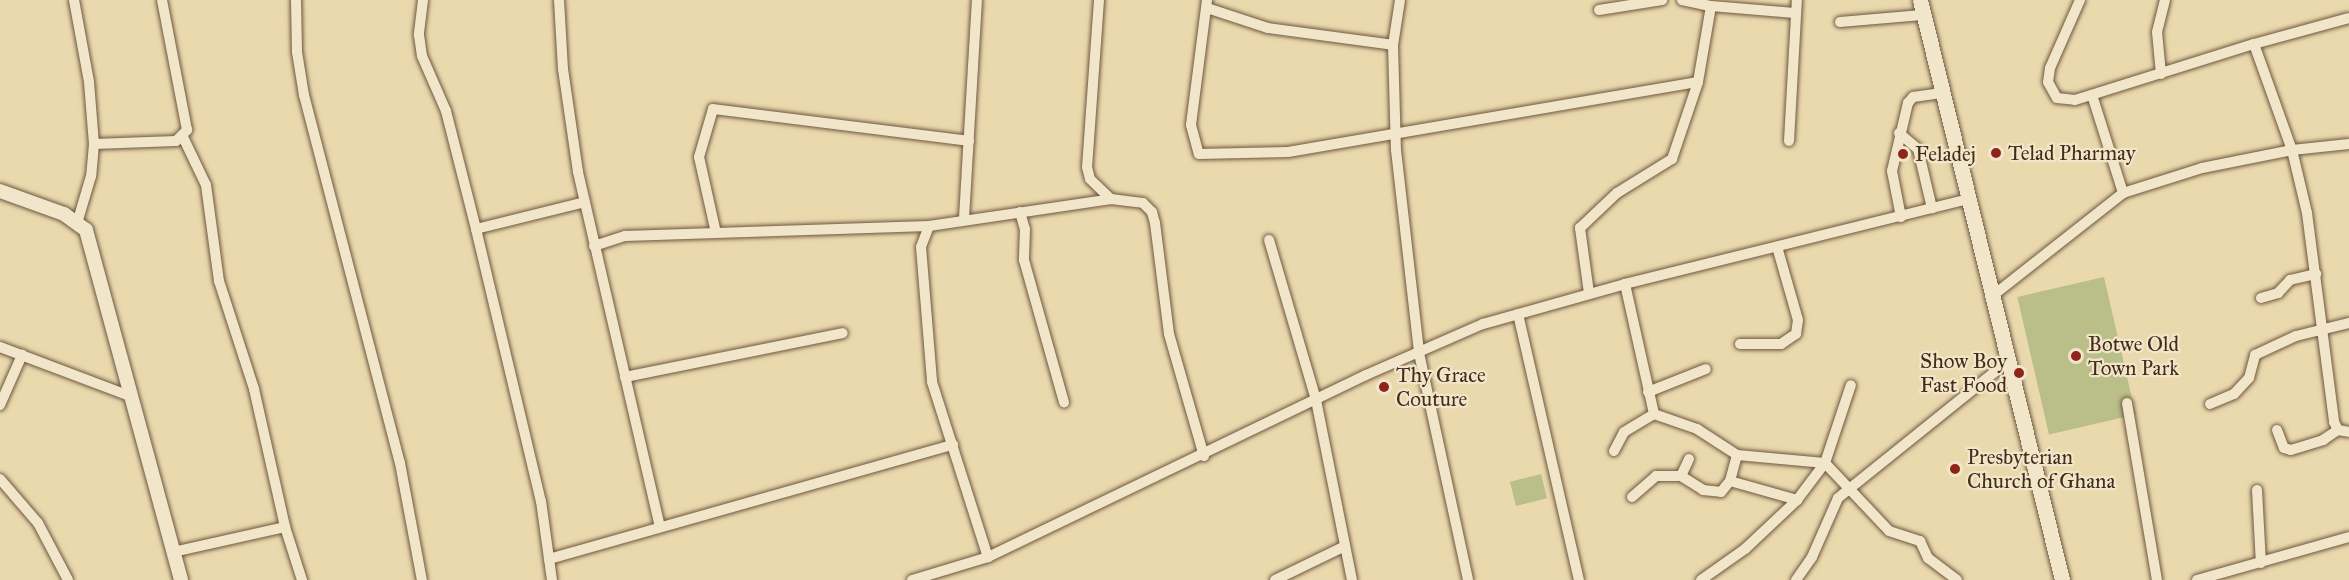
<!DOCTYPE html>
<style>
body{margin:0}
#map{position:relative;width:2349px;height:580px;overflow:hidden;background:#ebd9ae;font-family:"IM FELL Great Primer",serif}
div>[style]{position:absolute}
[style*='--x']{left:calc(var(--x)*1px);top:calc(var(--y)*1px);width:calc(var(--w)*1px);rotate:calc(var(--a)*1deg)}
.green>*{inset:0;background:#babe88;transform-origin:0 0}
.roads{filter:drop-shadow(0 0 2px #6e573f) drop-shadow(0 0 2px #6e573f)}
.minor>*{height:10px;margin:-5px;padding:0 5px;transform-origin:5px;border-radius:5px;background:#f2e6ca}
.tertiary>*{height:14px;margin:-7px;padding:0 7px;transform-origin:7px;border-radius:7px;background:#f2e6ca}
.secondary>*{height:15px;margin:-7.5px;padding:0 7.5px;transform-origin:7.5px;border-radius:7.5px;background:#f2e6ca}
.dots>*{width:16px;height:16px;translate:-50% -50%;box-sizing:border-box;border:3px solid #f2e6ca;border-radius:50%}
span{translate:-50% -50%;white-space:nowrap;text-align:center;line-height:1.15;-webkit-text-stroke:4.5px #f2e6ca;paint-order:stroke}
.poi-label{font-size:21px;color:#442c1a}
.left{translate:0 -50%;text-align:left}
.right{translate:-100% -50%;text-align:right}
</style>
<div id="map">
<div class="green">
<div style="left:2104px;top:277px;width:141px;height:89px;rotate:77deg"></div>
<div style="left:1541px;top:474px;width:25px;height:32px;rotate:76deg"></div>
</div>
<div class="roads">
<div class="minor">
<div style="--x:74;--y:0;--w:83;--a:79.6"></div>
<div style="--x:89;--y:82;--w:62;--a:85.4"></div>
<div style="--x:94;--y:144;--w:32;--a:95"></div>
<div style="--x:91;--y:176;--w:46;--a:106.5"></div>
<div style="--x:296;--y:0;--w:52;--a:88.9"></div>
<div style="--x:297;--y:52;--w:44;--a:80.8"></div>
<div style="--x:304;--y:95;--w:380;--a:75.4"></div>
<div style="--x:400;--y:463;--w:119;--a:79.4"></div>
<div style="--x:423;--y:0;--w:35;--a:97"></div>
<div style="--x:419;--y:35;--w:21;--a:82"></div>
<div style="--x:422;--y:56;--w:60;--a:66.4"></div>
<div style="--x:446;--y:111;--w:122;--a:75.7"></div>
<div style="--x:476;--y:229;--w:280;--a:76.6"></div>
<div style="--x:541;--y:501;--w:80;--a:82.1"></div>
<div style="--x:559;--y:0;--w:69;--a:86.7"></div>
<div style="--x:563;--y:69;--w:104;--a:81.7"></div>
<div style="--x:578;--y:172;--w:363;--a:77"></div>
<div style="--x:1099;--y:0;--w:167;--a:94.1"></div>
<div style="--x:1087;--y:167;--w:12;--a:76"></div>
<div style="--x:1090;--y:179;--w:29;--a:44"></div>
<div style="--x:1207;--y:0;--w:126;--a:97.3"></div>
<div style="--x:1191;--y:125;--w:30;--a:75"></div>
<div style="--x:1199;--y:154;--w:89;--a:-1.3"></div>
<div style="--x:1288;--y:152;--w:416;--a:-9.7"></div>
<div style="--x:1400;--y:0;--w:46;--a:98.8"></div>
<div style="--x:1393;--y:45;--w:105;--a:88.4"></div>
<div style="--x:1396;--y:150;--w:204;--a:83.5"></div>
<div style="--x:1419;--y:353;--w:232;--a:77.8"></div>
<div style="--x:1682;--y:0;--w:30;--a:12"></div>
<div style="--x:1711;--y:6;--w:84;--a:4.8"></div>
<div style="--x:2080;--y:0;--w:74;--a:113.8"></div>
<div style="--x:2050;--y:68;--w:14;--a:98"></div>
<div style="--x:2048;--y:82;--w:18;--a:61"></div>
<div style="--x:2057;--y:98;--w:18;--a:6"></div>
<div style="--x:2075;--y:100;--w:188;--a:-17.4"></div>
<div style="--x:2254;--y:44;--w:98;--a:-15.3"></div>
<div style="--x:1207;--y:8;--w:64;--a:18.2"></div>
<div style="--x:1268;--y:28;--w:126;--a:7.7"></div>
<div style="--x:1599;--y:10;--w:64;--a:-9"></div>
<div style="--x:1840;--y:22;--w:82;--a:-4.9"></div>
<div style="--x:2254;--y:44;--w:113;--a:70.3"></div>
<div style="--x:2292;--y:150;--w:65;--a:76.6"></div>
<div style="--x:2307;--y:213;--w:211;--a:82.6"></div>
<div style="--x:2334;--y:422;--w:9;--a:63"></div>
<div style="--x:2338;--y:430;--w:11;--a:10"></div>
<div style="--x:2161;--y:74;--w:42;--a:-95.4"></div>
<div style="--x:2157;--y:32;--w:33;--a:-76"></div>
<div style="--x:2092;--y:95;--w:103;--a:72.4"></div>
<div style="--x:1899;--y:133;--w:25;--a:40"></div>
<div style="--x:1918;--y:149;--w:61;--a:76.7"></div>
<div style="--x:183;--y:137;--w:53;--a:64.4"></div>
<div style="--x:206;--y:185;--w:97;--a:82.3"></div>
<div style="--x:219;--y:281;--w:114;--a:72"></div>
<div style="--x:254;--y:389;--w:141;--a:77.3"></div>
<div style="--x:285;--y:527;--w:56;--a:72.2"></div>
<div style="--x:1789;--y:141;--w:141;--a:-86.8"></div>
<div style="--x:94;--y:144;--w:82;--a:-2.1"></div>
<div style="--x:176;--y:141;--w:16;--a:-45"></div>
<div style="--x:187;--y:130;--w:132;--a:-100.9"></div>
<div style="--x:1020;--y:212;--w:18;--a:74"></div>
<div style="--x:1025;--y:229;--w:31;--a:92"></div>
<div style="--x:1024;--y:260;--w:148;--a:74.3"></div>
<div style="--x:1901;--y:217;--w:47;--a:-101.1"></div>
<div style="--x:1892;--y:171;--w:70;--a:-76.8"></div>
<div style="--x:1908;--y:103;--w:8;--a:-50"></div>
<div style="--x:1913;--y:97;--w:27;--a:-8"></div>
<div style="--x:964;--y:218;--w:218;--a:-86.6"></div>
<div style="--x:929;--y:226;--w:22;--a:111"></div>
<div style="--x:921;--y:247;--w:135;--a:85.3"></div>
<div style="--x:932;--y:382;--w:184;--a:72.3"></div>
<div style="--x:476;--y:229;--w:112;--a:-13.9"></div>
<div style="--x:716;--y:233;--w:78;--a:-102.6"></div>
<div style="--x:699;--y:157;--w:50;--a:-73.7"></div>
<div style="--x:713;--y:109;--w:258;--a:7.1"></div>
<div style="--x:1269;--y:240;--w:167;--a:73.6"></div>
<div style="--x:1316;--y:400;--w:184;--a:78.7"></div>
<div style="--x:594;--y:246;--w:33;--a:-18"></div>
<div style="--x:625;--y:236;--w:304;--a:-1.9"></div>
<div style="--x:929;--y:226;--w:184;--a:-8.4"></div>
<div style="--x:1111;--y:199;--w:32;--a:7"></div>
<div style="--x:1143;--y:203;--w:13;--a:45"></div>
<div style="--x:1152;--y:212;--w:11;--a:75"></div>
<div style="--x:1155;--y:223;--w:112;--a:82.8"></div>
<div style="--x:1169;--y:334;--w:127;--a:74"></div>
<div style="--x:1625;--y:284;--w:133;--a:77.4"></div>
<div style="--x:1654;--y:414;--w:46;--a:19.2"></div>
<div style="--x:1697;--y:429;--w:48;--a:33"></div>
<div style="--x:1737;--y:455;--w:88;--a:5.2"></div>
<div style="--x:1825;--y:463;--w:93;--a:46.7"></div>
<div style="--x:1889;--y:531;--w:33;--a:18"></div>
<div style="--x:1920;--y:541;--w:19;--a:65"></div>
<div style="--x:1928;--y:558;--w:36;--a:37"></div>
<div style="--x:1589;--y:293;--w:66;--a:-97.9"></div>
<div style="--x:1580;--y:228;--w:51;--a:-43.4"></div>
<div style="--x:1617;--y:193;--w:65;--a:-31.7"></div>
<div style="--x:1672;--y:159;--w:81;--a:-71.3"></div>
<div style="--x:1698;--y:82;--w:77;--a:-80.3"></div>
<div style="--x:1991;--y:297;--w:168;--a:-38.2"></div>
<div style="--x:2123;--y:193;--w:83;--a:-17.6"></div>
<div style="--x:2202;--y:168;--w:92;--a:-11.3"></div>
<div style="--x:2292;--y:150;--w:57;--a:-6"></div>
<div style="--x:2261;--y:298;--w:18;--a:-16"></div>
<div style="--x:2278;--y:293;--w:18;--a:-47"></div>
<div style="--x:2290;--y:280;--w:27;--a:-13"></div>
<div style="--x:1518;--y:314;--w:273;--a:77.1"></div>
<div style="--x:1740;--y:344;--w:41;--a:0"></div>
<div style="--x:1781;--y:344;--w:18;--a:-34"></div>
<div style="--x:1796;--y:334;--w:14;--a:-82"></div>
<div style="--x:1798;--y:320;--w:76;--a:-106"></div>
<div style="--x:0;--y:347;--w:139;--a:20.7"></div>
<div style="--x:625;--y:377;--w:222;--a:-11.4"></div>
<div style="--x:1648;--y:392;--w:62;--a:-21.6"></div>
<div style="--x:2127;--y:403;--w:180;--a:80.4"></div>
<div style="--x:2210;--y:404;--w:26;--a:-23"></div>
<div style="--x:2234;--y:394;--w:22;--a:-47"></div>
<div style="--x:2249;--y:378;--w:24;--a:-75"></div>
<div style="--x:2255;--y:355;--w:45;--a:-24.9"></div>
<div style="--x:2296;--y:336;--w:55;--a:-13.8"></div>
<div style="--x:0;--y:405;--w:55;--a:-66.3"></div>
<div style="--x:2277;--y:430;--w:19;--a:69"></div>
<div style="--x:2284;--y:448;--w:7;--a:16"></div>
<div style="--x:2291;--y:450;--w:34;--a:-17"></div>
<div style="--x:2323;--y:440;--w:18;--a:-34"></div>
<div style="--x:1614;--y:451;--w:21;--a:-62"></div>
<div style="--x:1624;--y:432;--w:35;--a:-31"></div>
<div style="--x:1689;--y:459;--w:19;--a:115"></div>
<div style="--x:1681;--y:476;--w:26;--a:32"></div>
<div style="--x:1703;--y:490;--w:18;--a:6"></div>
<div style="--x:1721;--y:492;--w:14;--a:-51"></div>
<div style="--x:1730;--y:481;--w:70;--a:15.8"></div>
<div style="--x:1797;--y:500;--w:46;--a:-52.9"></div>
<div style="--x:1825;--y:463;--w:82;--a:-71.6"></div>
<div style="--x:0;--y:479;--w:58;--a:49.2"></div>
<div style="--x:38;--y:523;--w:64;--a:62.2"></div>
<div style="--x:1730;--y:481;--w:27;--a:-75"></div>
<div style="--x:2257;--y:490;--w:73;--a:86.9"></div>
<div style="--x:1632;--y:497;--w:32;--a:-41"></div>
<div style="--x:1656;--y:476;--w:25;--a:0"></div>
<div style="--x:173;--y:552;--w:115;--a:-12.6"></div>
<div style="--x:549;--y:559;--w:420;--a:-15.8"></div>
<div style="--x:912;--y:580;--w:79;--a:-16.8"></div>
<div style="--x:988;--y:557;--w:420;--a:-25.7"></div>
<div style="--x:1366;--y:375;--w:128;--a:-23.6"></div>
<div style="--x:1483;--y:324;--w:148;--a:-15.7"></div>
<div style="--x:1625;--y:284;--w:354;--a:-13.9"></div>
<div style="--x:1275;--y:580;--w:78;--a:-25.9"></div>
<div style="--x:1701;--y:580;--w:54;--a:-35.2"></div>
<div style="--x:1745;--y:549;--w:71;--a:-43.3"></div>
<div style="--x:1796;--y:580;--w:28;--a:-55"></div>
<div style="--x:1812;--y:557;--w:64;--a:-66.2"></div>
<div style="--x:1838;--y:498;--w:216;--a:-38.8"></div>
<div style="--x:2197;--y:580;--w:158;--a:-15.8"></div>
</div>
<div class="tertiary">
<div style="--x:0;--y:191;--w:68;--a:19.8"></div>
<div style="--x:64;--y:214;--w:27;--a:36"></div>
<div style="--x:86;--y:230;--w:363;--a:74.8"></div>
</div>
<div class="secondary">
<div style="--x:1920;--y:0;--w:597;--a:76.24"></div>
</div>
</div>
<div class="dots">
<div style="left:1996px;top:153px;background:#8f2418"></div>
<div style="left:1903px;top:154px;background:#8f2418"></div>
<div style="left:2076px;top:356px;background:#8f2418"></div>
<div style="left:2019px;top:373px;background:#8f2418"></div>
<div style="left:1384px;top:387px;background:#8f2418"></div>
<div style="left:1955px;top:469px;background:#8f2418"></div>
</div>
<div class="poi-label">
<span class="left" style="left:2008px;top:153px">Telad Pharmay</span>
<span class="left" style="left:1915px;top:154px">Feladej</span>
<span class="left" style="left:2088px;top:356px">Botwe Old<br>Town Park</span>
<span class="right" style="left:2007px;top:373px">Show Boy<br>Fast Food</span>
<span class="left" style="left:1396px;top:387px">Thy Grace<br>Couture</span>
<span class="left" style="left:1967px;top:469px">Presbyterian<br>Church of Ghana</span>
</div>
</div>
